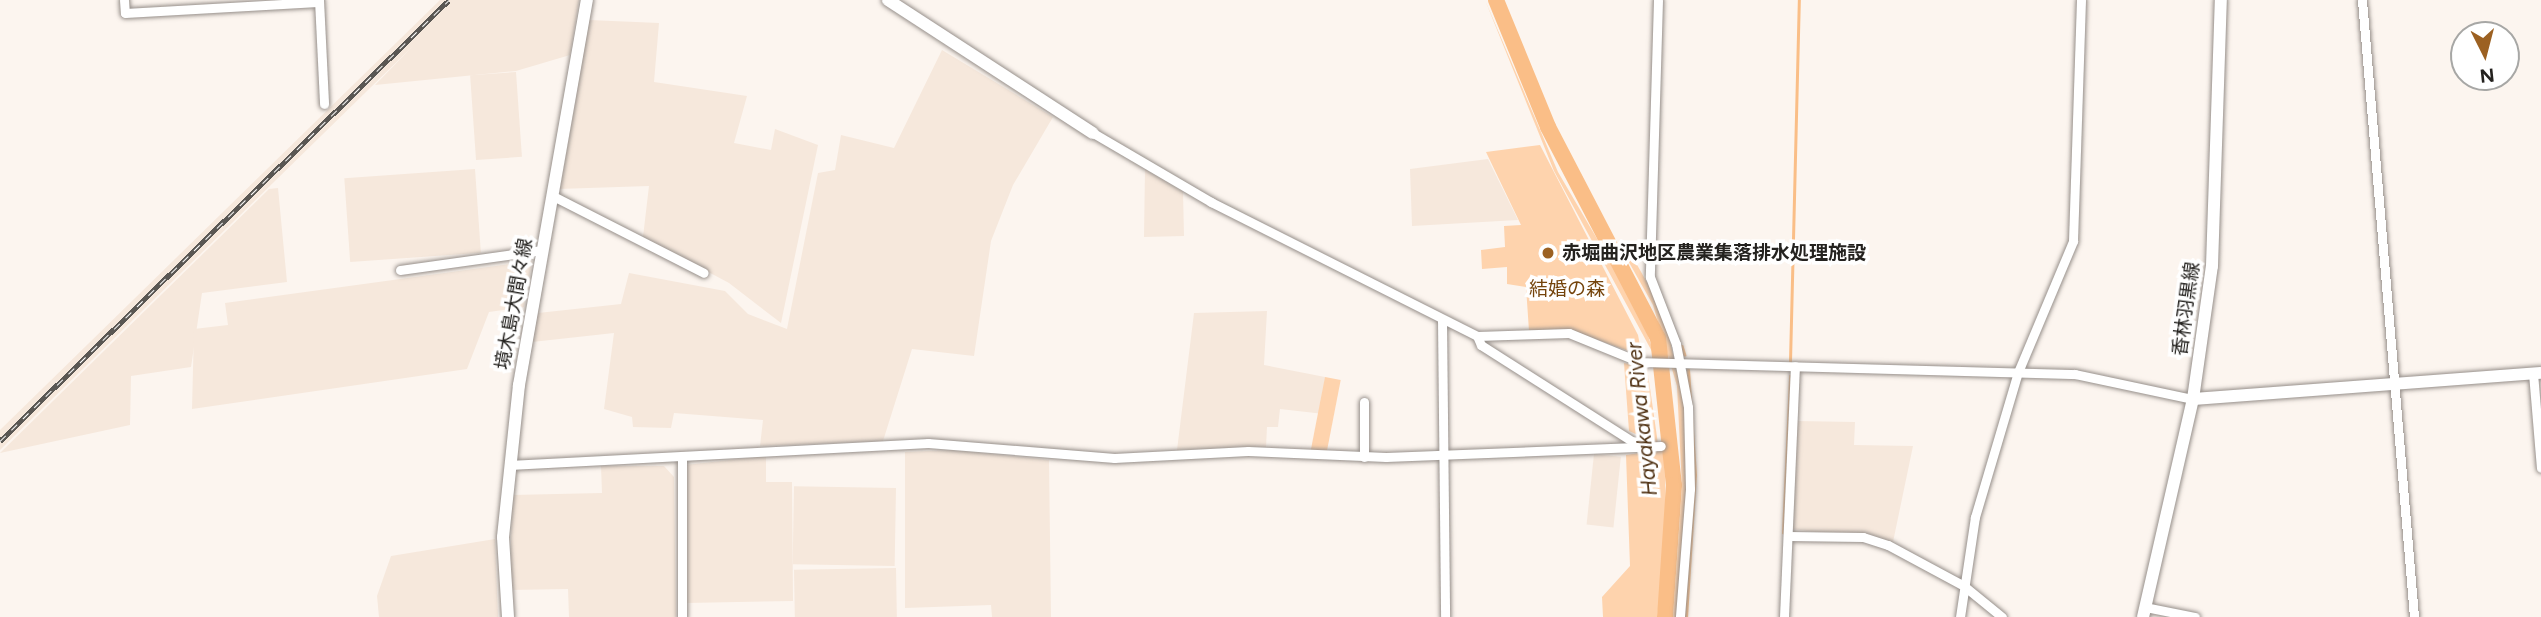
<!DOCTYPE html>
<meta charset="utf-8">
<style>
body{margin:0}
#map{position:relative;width:2541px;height:617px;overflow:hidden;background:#fcf5ef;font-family:Figtree,"Noto Sans JP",sans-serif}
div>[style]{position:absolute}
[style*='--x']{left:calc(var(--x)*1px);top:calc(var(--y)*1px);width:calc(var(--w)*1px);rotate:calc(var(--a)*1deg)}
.built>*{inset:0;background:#f6e8dc;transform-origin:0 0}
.green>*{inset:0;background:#fed3ad;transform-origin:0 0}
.stream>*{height:2.5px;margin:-1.25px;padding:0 1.25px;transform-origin:1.25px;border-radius:1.25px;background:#fabe87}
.river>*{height:16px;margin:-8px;padding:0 8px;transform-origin:8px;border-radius:8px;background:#fabe87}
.roads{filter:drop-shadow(0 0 2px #968f8a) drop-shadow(0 0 2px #968f8a)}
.street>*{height:9px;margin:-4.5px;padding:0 4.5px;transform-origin:4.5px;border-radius:4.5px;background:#fff}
.secondary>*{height:12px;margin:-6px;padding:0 6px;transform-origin:6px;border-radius:6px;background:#fff}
.rail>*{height:5px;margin-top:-2.5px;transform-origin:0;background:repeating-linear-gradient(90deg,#fff 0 8px,#5a5753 0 16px);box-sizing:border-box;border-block:2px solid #5a5753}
.dots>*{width:19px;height:19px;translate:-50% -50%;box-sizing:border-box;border:4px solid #fff;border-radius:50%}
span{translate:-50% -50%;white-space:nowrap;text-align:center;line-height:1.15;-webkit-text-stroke:7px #fff;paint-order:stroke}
.poi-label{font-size:19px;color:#24221f;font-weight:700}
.left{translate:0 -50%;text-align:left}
.park-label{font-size:19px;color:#74440c}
.street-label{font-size:19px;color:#24221f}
.water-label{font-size:21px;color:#4f3113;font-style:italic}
.north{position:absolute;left:2450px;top:21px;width:70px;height:70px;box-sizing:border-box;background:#fff;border:2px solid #a7a7a5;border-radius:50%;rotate:174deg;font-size:19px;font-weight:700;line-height:28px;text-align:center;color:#24221f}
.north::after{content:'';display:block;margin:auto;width:24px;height:32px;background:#9c6122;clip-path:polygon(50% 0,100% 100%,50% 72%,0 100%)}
</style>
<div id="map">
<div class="built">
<div style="clip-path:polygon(440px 0,579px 0,570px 55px,516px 71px,375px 85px,413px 46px,0 450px,0 430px)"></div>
<div style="clip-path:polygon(589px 20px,659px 23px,654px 82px,747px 96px,734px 143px,771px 150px,775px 129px,818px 145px,781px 323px,729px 283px,643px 237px,649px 186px,558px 189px)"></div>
<div style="clip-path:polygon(942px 50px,1053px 117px,1013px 185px,991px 241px,974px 356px,912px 349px,883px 441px,760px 446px,763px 420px,674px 413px,671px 428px,633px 427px,632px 417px,604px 409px,614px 333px,532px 342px,538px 313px,621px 304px,629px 273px,725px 291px,748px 314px,787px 329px,818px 173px,835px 170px,841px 135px,894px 148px)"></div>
<div style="left:516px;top:72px;width:85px;height:46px;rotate:86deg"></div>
<div style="clip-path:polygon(1488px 159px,1518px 220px,1412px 226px,1410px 169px)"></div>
<div style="left:475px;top:169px;width:84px;height:131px;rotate:86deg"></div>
<div style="clip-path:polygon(1145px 169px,1183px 192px,1184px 236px,1144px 237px)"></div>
<div style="clip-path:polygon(278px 188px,287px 282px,202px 293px,191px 367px,131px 376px,130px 425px,0 453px,269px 189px)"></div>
<div style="clip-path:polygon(532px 261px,524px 307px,489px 312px,467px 369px,192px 409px,194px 329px,228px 325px,225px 303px)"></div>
<div style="clip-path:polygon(1267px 311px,1264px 365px,1325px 377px,1324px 414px,1280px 409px,1278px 427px,1267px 427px,1266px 447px,1177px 450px,1194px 313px)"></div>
<div style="clip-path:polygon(1796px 421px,1855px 422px,1854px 445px,1913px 446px,1893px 542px,1793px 529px)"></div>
<div style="clip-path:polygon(952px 450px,1049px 460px,1051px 617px,992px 617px,991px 605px,905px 608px,905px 452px)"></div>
<div style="left:1594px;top:454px;width:27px;height:71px;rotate:6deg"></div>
<div style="clip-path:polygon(766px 456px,766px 482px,792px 482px,793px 601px,686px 603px,685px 465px)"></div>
<div style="clip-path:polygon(601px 466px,664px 466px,674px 477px,676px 617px,569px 617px,568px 589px,510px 590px,512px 495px,602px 493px)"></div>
<div style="left:896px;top:488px;width:78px;height:102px;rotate:91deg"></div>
<div style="clip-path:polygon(495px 539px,498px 617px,379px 617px,377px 596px,391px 556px)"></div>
<div style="left:896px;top:568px;width:49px;height:102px;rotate:89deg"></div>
</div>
<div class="green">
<div style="clip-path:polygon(1485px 0,1558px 172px,1641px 314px,1655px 357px,1554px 171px)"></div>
<div style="clip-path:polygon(1540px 145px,1638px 335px,1642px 356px,1568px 329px,1529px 331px,1526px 287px,1507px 284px,1507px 267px,1482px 269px,1481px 250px,1505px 247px,1504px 226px,1521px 225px,1486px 152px)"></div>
<div style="clip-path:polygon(1631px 254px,1663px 311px,1685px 406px,1688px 464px,1678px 617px,1673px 617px,1682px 487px,1677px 386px,1653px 305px,1626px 257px)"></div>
<div style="clip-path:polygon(1624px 363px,1647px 367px,1658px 444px,1629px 431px)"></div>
<div style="left:1325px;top:377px;width:16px;height:74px;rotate:11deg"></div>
<div style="clip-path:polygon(1664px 449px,1667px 537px,1657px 617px,1603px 617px,1602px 597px,1630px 566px,1626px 455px)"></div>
</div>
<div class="stream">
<div style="--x:1682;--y:346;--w:9;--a:72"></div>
<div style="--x:1790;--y:362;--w:362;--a:-88.6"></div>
<div style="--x:1783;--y:533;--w:157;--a:-87.4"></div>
<div style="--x:1686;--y:617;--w:142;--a:-86.4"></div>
<div style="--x:1695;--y:475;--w:105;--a:-93.8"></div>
</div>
<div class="river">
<div style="--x:1496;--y:0;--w:137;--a:67.7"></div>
<div style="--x:1548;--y:127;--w:238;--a:62.5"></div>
<div style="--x:1658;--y:338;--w:148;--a:83.8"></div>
<div style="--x:1674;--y:485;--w:132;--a:93.9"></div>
</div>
<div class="roads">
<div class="street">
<div style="--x:124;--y:0;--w:13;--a:86"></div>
<div style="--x:125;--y:13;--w:193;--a:-3.3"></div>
<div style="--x:319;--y:0;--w:104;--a:87.2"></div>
<div style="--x:1658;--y:0;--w:277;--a:91.7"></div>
<div style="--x:1650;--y:277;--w:72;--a:68.8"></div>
<div style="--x:1676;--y:344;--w:64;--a:79.2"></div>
<div style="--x:1688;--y:407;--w:82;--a:88.6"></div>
<div style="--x:1690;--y:489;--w:128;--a:94.5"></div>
<div style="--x:2362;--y:0;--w:619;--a:85.18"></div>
<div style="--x:1093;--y:133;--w:137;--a:30.3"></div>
<div style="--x:1211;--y:202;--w:298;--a:26.7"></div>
<div style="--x:1477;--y:336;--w:92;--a:-1.9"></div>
<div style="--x:1569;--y:333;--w:77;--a:22.2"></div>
<div style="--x:1640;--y:362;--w:435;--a:1.6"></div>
<div style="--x:2075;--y:374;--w:121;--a:12"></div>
<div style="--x:553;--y:196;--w:169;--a:27"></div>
<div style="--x:400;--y:270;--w:144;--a:-8"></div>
<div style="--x:1442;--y:320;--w:297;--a:89.4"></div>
<div style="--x:1477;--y:336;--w:10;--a:66"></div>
<div style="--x:1481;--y:345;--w:190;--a:32.5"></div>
<div style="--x:2533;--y:373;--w:95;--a:85.2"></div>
<div style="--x:1364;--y:402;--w:55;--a:90"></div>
<div style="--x:509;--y:465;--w:420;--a:-3"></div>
<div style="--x:928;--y:443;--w:187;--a:4.6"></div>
<div style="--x:1114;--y:458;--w:134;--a:-3"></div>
<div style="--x:1248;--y:451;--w:138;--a:2.5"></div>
<div style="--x:1386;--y:457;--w:275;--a:-2.3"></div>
<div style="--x:1788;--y:536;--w:75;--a:0.8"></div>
<div style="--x:1863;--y:537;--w:26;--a:18"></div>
<div style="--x:1888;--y:545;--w:86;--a:28.3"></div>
<div style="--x:1964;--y:586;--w:49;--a:39.2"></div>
<div style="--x:2145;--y:607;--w:51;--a:11.3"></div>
<div style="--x:682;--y:617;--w:159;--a:-90"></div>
<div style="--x:1784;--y:617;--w:251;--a:-87.5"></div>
<div style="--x:1960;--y:617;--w:101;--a:-81.5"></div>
<div style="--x:1975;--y:517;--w:151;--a:-73.5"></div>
<div style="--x:2018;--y:372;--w:142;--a:-67.2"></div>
<div style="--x:2073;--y:241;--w:241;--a:-88.1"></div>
</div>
<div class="secondary">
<div style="--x:888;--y:0;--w:244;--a:33"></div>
<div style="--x:2193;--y:399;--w:349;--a:-4.3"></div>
<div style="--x:508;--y:617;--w:80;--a:-93.6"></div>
<div style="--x:503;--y:537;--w:153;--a:-84"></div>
<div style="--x:519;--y:385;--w:391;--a:-80"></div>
<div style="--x:2143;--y:617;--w:224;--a:-77.1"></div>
<div style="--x:2193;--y:399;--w:134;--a:-81.9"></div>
<div style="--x:2212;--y:266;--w:266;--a:-88.1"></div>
</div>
</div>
<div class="rail">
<div style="--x:0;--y:441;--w:629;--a:-44.48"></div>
</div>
<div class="dots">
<div style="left:1548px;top:253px;background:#9c6122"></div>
</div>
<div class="poi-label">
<span class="left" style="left:1562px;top:253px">赤堀曲沢地区農業集落排水処理施設</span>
</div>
<div class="park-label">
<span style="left:1567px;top:289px">結婚の森</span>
</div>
<div class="street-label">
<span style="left:514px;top:304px;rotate:-80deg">境木島大間々線</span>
<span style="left:2186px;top:309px;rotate:-82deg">香林羽黒線</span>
</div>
<div class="water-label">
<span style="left:1642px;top:419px;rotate:-96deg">Hayakawa River</span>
</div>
<div class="north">N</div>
</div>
